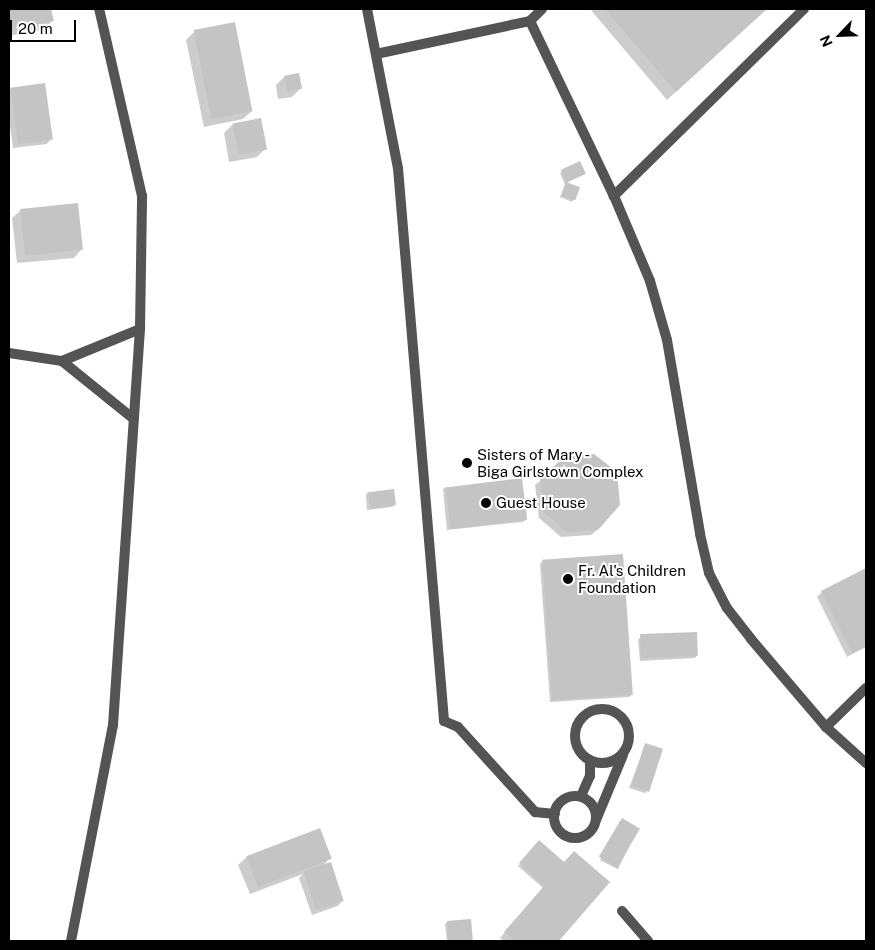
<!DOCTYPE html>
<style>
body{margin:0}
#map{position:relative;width:875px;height:950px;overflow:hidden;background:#fff;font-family:"Public Sans",sans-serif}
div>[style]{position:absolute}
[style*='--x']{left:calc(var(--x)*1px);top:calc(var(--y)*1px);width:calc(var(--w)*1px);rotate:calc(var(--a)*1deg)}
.shadow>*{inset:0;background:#0003;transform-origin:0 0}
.building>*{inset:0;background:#c4c4c4;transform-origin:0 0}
.lane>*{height:10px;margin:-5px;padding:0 5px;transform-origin:5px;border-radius:5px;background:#545454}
.lane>.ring{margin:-5px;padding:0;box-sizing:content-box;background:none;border:10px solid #545454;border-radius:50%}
.street>*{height:10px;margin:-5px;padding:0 5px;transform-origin:5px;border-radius:5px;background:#545454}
.dots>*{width:14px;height:14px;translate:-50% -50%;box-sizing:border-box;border:2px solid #fff;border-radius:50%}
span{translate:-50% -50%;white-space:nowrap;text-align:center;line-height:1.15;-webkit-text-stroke:4px #fff;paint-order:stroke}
.poi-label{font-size:15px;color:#000}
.left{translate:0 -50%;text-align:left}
.frame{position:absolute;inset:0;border:10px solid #000;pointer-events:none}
.north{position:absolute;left:815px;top:10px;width:50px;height:50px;-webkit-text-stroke:4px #fff;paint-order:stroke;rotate:246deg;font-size:14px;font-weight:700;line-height:20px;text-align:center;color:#000}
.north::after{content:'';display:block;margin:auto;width:18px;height:22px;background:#000;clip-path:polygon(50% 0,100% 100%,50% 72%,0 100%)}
.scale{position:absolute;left:10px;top:20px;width:66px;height:22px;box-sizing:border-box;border:2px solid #000;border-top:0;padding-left:6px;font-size:15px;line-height:18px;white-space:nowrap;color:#000;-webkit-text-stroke:4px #fff;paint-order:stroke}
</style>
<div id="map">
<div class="shadow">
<div style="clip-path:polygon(9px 9px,50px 9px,52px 21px,44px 29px,9px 36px)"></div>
<div style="clip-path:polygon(590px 9px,765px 9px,667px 100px)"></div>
<div style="clip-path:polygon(194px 32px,252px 111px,243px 119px,204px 127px,186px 40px)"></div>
<div style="clip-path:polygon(284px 77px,301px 88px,292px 97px,278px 99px,276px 85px)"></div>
<div style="clip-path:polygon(11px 89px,52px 138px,47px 144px,13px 148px,9px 117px,9px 92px)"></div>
<div style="clip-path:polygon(232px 125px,265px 149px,257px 157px,229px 162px,224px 133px)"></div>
<div style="clip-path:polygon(562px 171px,584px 174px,566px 183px,574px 199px,572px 202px,560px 197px,565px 185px,560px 173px)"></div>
<div style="clip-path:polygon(21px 210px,82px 249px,74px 258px,17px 263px,12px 218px)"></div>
<div style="clip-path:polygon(541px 480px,597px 530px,591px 535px,561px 537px,539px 518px,535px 485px)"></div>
<div style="clip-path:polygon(446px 487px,526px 520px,523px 522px,447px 530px,443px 489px)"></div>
<div style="clip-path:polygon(368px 492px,395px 505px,392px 507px,367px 510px,366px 495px)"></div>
<div style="clip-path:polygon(543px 561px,632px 695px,629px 697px,550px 702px,540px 564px)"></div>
<div style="clip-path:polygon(866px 570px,866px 647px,847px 657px,817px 597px,822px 592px)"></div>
<div style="clip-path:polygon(641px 637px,697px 655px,695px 658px,640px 661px,638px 640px)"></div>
<div style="clip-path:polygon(646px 744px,648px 791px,645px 793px,629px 788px)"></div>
<div style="left:620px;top:821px;width:20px;height:44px;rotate:27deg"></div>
<div style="clip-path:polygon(539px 842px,564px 864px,608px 882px,557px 941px,504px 941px,500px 938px,543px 888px,518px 866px)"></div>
<div style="clip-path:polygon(247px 857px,330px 858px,322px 867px,343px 900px,338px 906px,312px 915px,299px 878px,303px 874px,250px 894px,238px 865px)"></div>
<div style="clip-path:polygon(469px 920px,471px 941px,447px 941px,445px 924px,447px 922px)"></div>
</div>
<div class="building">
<div style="clip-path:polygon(9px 9px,51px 9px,54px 21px,9px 30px)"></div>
<div style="clip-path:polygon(605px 9px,767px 9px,676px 92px)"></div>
<div style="left:235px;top:22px;width:91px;height:42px;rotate:79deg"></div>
<div style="left:299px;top:73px;width:16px;height:15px;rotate:79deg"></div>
<div style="left:45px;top:83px;width:57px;height:35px;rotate:82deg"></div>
<div style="left:261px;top:118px;width:32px;height:29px;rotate:79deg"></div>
<div style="left:580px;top:161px;width:14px;height:21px;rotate:65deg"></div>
<div style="left:566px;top:182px;width:15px;height:14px;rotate:20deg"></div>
<div style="left:78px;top:203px;width:47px;height:58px;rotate:84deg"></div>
<div style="clip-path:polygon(594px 454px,617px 472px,620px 505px,598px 530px,567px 532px,544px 513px,540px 479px,564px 457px)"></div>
<div style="left:522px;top:478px;width:42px;height:77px;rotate:83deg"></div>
<div style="left:394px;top:489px;width:16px;height:26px;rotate:83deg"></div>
<div style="left:623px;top:554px;width:141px;height:81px;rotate:86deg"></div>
<div style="clip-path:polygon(866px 568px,866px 646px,852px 653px,821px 591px)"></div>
<div style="left:697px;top:632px;width:24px;height:57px;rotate:88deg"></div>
<div style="left:645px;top:743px;width:19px;height:45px;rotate:18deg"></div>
<div style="left:622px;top:818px;width:21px;height:45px;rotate:31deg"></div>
<div style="left:320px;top:828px;width:33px;height:79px;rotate:69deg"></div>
<div style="clip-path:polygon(539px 840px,564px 862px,574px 851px,610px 882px,559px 941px,516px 941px,504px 932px,544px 886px,519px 863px)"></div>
<div style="left:331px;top:862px;width:41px;height:29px;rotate:72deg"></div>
<div style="left:471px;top:919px;width:22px;height:24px;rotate:85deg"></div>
</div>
<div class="lane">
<div style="--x:367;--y:9;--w:162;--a:79"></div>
<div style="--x:398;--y:168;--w:555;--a:85.24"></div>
<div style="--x:444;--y:721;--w:15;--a:23"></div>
<div style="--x:458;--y:727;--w:115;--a:47.8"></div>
<div style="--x:535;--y:812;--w:20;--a:6"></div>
<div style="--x:530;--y:21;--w:194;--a:64.4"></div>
<div style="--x:376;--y:54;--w:157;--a:-12.1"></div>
<div style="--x:530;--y:21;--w:17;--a:-45"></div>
<div style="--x:9;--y:353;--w:54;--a:8.6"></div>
<div style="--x:62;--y:361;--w:84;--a:-22.3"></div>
<div style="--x:62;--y:361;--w:92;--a:38.9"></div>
<div class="ring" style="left:575px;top:709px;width:44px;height:44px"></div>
<div style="--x:826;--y:727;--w:56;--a:-44.3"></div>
<div style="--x:581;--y:796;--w:22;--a:-66"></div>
<div style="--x:590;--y:776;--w:16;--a:-90"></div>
<div class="ring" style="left:554px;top:796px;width:32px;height:32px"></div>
<div style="--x:596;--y:820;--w:70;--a:-67.4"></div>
<div style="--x:622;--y:911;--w:40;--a:49"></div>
<div style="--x:71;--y:941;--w:220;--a:-79"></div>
<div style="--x:113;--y:725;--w:397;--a:-86.1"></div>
<div style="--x:140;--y:329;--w:133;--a:-89.1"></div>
<div style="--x:142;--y:196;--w:192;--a:-102.9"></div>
</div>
<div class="street">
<div style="--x:804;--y:9;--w:267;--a:135.5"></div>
<div style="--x:614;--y:196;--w:92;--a:67"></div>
<div style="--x:650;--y:281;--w:61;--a:73.9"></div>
<div style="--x:667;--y:340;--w:197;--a:80.3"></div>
<div style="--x:700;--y:534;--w:40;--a:77"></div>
<div style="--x:709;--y:573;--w:39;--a:63"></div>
<div style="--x:727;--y:608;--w:39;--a:52"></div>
<div style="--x:751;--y:639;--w:116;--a:49.6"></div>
<div style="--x:826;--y:727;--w:54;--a:42"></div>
</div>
<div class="dots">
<div style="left:467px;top:463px;background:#000"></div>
<div style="left:486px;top:503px;background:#000"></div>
<div style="left:568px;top:579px;background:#000"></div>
</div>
<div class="poi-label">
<span class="left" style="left:477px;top:463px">Sisters of Mary -<br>Biga Girlstown Complex</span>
<span class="left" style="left:496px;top:503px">Guest House</span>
<span class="left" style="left:578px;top:579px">Fr. Al's Children<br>Foundation</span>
</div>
<div class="frame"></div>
<div class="north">N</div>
<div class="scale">20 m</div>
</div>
